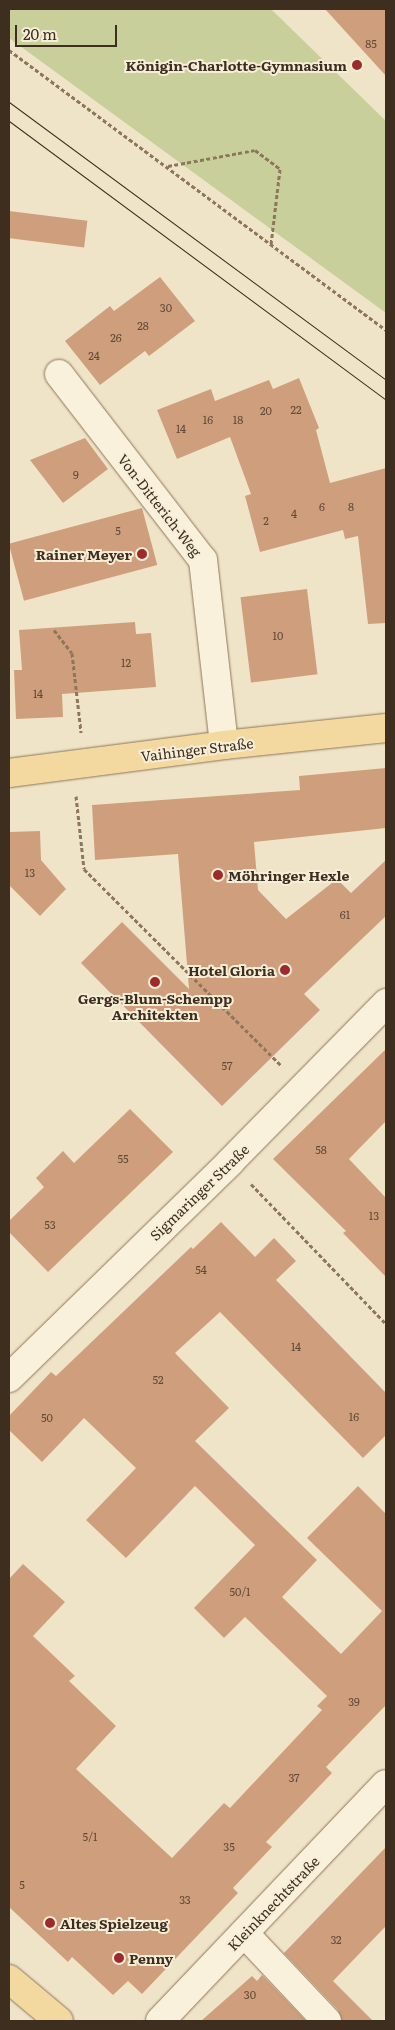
<!DOCTYPE html>
<meta charset="utf-8">
<style>
body{margin:0}
#map{position:relative;width:395px;height:2030px;overflow:hidden;background:#f0e4c8;font-family:Literata,serif}
div>[style]{position:absolute}
[style*='--x']{left:calc(var(--x)*1px);top:calc(var(--y)*1px);width:calc(var(--w)*1px);rotate:calc(var(--a)*1deg)}
.green>*{inset:0;background:#c9cf9b}
.building>*{inset:0;background:#cf9f7d;transform-origin:0 0}
.path>*{height:3px;margin-top:-1.5px;transform-origin:0;background:repeating-linear-gradient(90deg,#8d765c 0 4px,transparent 0 6.5px)}
.roads{filter:drop-shadow(0 0 1px #8d765c) drop-shadow(0 0 1px #8d765c)}
.minor>*{height:28px;margin:-14px;padding:0 14px;transform-origin:14px;border-radius:14px;background:#faf1dc}
.major>*{height:28px;margin:-14px;padding:0 14px;transform-origin:14px;border-radius:14px;background:#f3d9a0}
.tram>*{height:1px;margin:-0.5px;padding:0 0.5px;transform-origin:0.5px;border-radius:0.5px;background:#3d2e20}
.dots>*{width:14px;height:14px;translate:-50% -50%;box-sizing:border-box;border:2px solid #f7eed8;border-radius:50%}
span{translate:-50% -50%;white-space:nowrap;text-align:center;line-height:1.15;-webkit-text-stroke:4px #f7eed8;paint-order:stroke}
.number-label{font-size:11px;color:#624a37}
.number-label span{-webkit-text-stroke-width:0}
.poi-label{font-size:14px;color:#3d2e20;font-weight:700}
.right{translate:-100% -50%;text-align:right}
.left{translate:0 -50%;text-align:left}
.street-label{font-size:14px;color:#3d2e20}
.frame{position:absolute;inset:0;border:10px solid #3d2e20;pointer-events:none}
.scale{position:absolute;left:15px;top:25px;width:102px;height:22px;box-sizing:border-box;border:2px solid #3d2e20;border-top:0;padding-left:6px;font-size:15px;line-height:18px;white-space:nowrap;color:#3d2e20;-webkit-text-stroke:4px #f7eed8;paint-order:stroke}
</style>
<div id="map">
<div class="green">
<div style="clip-path:polygon(9px 9px,271px 9px,386px 121px,386px 313px,9px 38px)"></div>
</div>
<div class="building">
<div style="clip-path:polygon(325px 9px,386px 9px,386px 76px)"></div>
<div style="left:9px;top:211px;width:79px;height:27px;rotate:7deg"></div>
<div style="clip-path:polygon(160px 277px,195px 321px,149px 356px,145px 351px,100px 385px,65px 341px,110px 306px,114px 311px)"></div>
<div style="clip-path:polygon(299px 378px,319px 428px,316px 430px,330px 483px,386px 468px,386px 623px,368px 624px,358px 536px,345px 539px,343px 530px,260px 552px,245px 496px,251px 494px,230px 437px,177px 459px,157px 410px,211px 389px,215px 401px,269px 380px,273px 389px)"></div>
<div style="clip-path:polygon(85px 438px,108px 469px,63px 503px,30px 460px)"></div>
<div style="left:142px;top:508px;width:59px;height:138px;rotate:75deg"></div>
<div style="left:307px;top:589px;width:86px;height:67px;rotate:83deg"></div>
<div style="clip-path:polygon(135px 622px,136px 634px,151px 633px,156px 687px,62px 694px,63px 717px,16px 719px,14px 670px,22px 670px,19px 630px)"></div>
<div style="clip-path:polygon(386px 768px,386px 828px,254px 842px,258px 890px,286px 919px,337px 879px,351px 893px,386px 860px,386px 916px,304px 994px,320px 1010px,222px 1106px,81px 963px,122px 922px,189px 989px,178px 854px,95px 860px,92px 805px,300px 790px,299px 776px)"></div>
<div style="clip-path:polygon(40px 831px,41px 860px,66px 889px,40px 916px,9px 885px,9px 832px)"></div>
<div style="clip-path:polygon(386px 1049px,386px 1121px,349px 1159px,386px 1198px,386px 1277px,343px 1233px,346px 1231px,273px 1159px)"></div>
<div style="clip-path:polygon(130px 1109px,173px 1152px,48px 1272px,9px 1232px,9px 1221px,44px 1187px,36px 1178px,63px 1151px,74px 1163px)"></div>
<div style="clip-path:polygon(221px 1222px,255px 1257px,274px 1238px,296px 1261px,276px 1280px,386px 1393px,386px 1435px,363px 1458px,220px 1312px,175px 1353px,229px 1408px,195px 1441px,317px 1560px,282px 1597px,341px 1654px,382px 1611px,307px 1538px,358px 1486px,386px 1514px,386px 1705px,326px 1767px,332px 1773px,266px 1842px,272px 1847px,233px 1888px,238px 1893px,142px 1994px,128px 1981px,113px 1995px,72px 1957px,68px 1962px,9px 1907px,9px 1579px,23px 1564px,65px 1602px,33px 1636px,75px 1676px,69px 1681px,116px 1726px,76px 1769px,172px 1858px,224px 1803px,230px 1808px,322px 1710px,317px 1706px,327px 1696px,245px 1617px,224px 1638px,194px 1608px,255px 1545px,195px 1486px,126px 1558px,86px 1520px,136px 1468px,84px 1418px,42px 1462px,9px 1430px,9px 1416px,51px 1372px,56px 1376px,191px 1247px,193px 1249px)"></div>
<div style="clip-path:polygon(386px 1847px,386px 1926px,333px 1981px,373px 2021px,342px 2021px,338px 2010px,284px 1953px)"></div>
<div style="clip-path:polygon(262px 1975px,306px 2021px,201px 2021px,252px 1976px,257px 1981px)"></div>
</div>
<div class="path">
<div style="--x:9;--y:50;--w:470;--a:36.6"></div>
<div style="--x:168;--y:166;--w:88;--a:-10.4"></div>
<div style="--x:255;--y:150;--w:31;--a:37"></div>
<div style="--x:280;--y:169;--w:76;--a:96.8"></div>
<div style="--x:54;--y:630;--w:29;--a:52"></div>
<div style="--x:72;--y:653;--w:80;--a:83.5"></div>
<div style="--x:76;--y:796;--w:73;--a:83.7"></div>
<div style="--x:84;--y:869;--w:278;--a:44.9"></div>
<div style="--x:251;--y:1184;--w:194;--a:46"></div>
</div>
<div class="roads">
<div class="minor">
<div style="--x:59;--y:374;--w:235;--a:52.3"></div>
<div style="--x:203;--y:560;--w:186;--a:83.5"></div>
<div style="--x:9;--y:1378;--w:309;--a:-44.3"></div>
<div style="--x:230;--y:1162;--w:223;--a:-45.5"></div>
<div style="--x:244;--y:1933;--w:121;--a:46.7"></div>
<div style="--x:160;--y:2021;--w:327;--a:-46.4"></div>
</div>
<div class="major">
<div style="--x:9;--y:773;--w:217;--a:-7.4"></div>
<div style="--x:224;--y:745;--w:163;--a:-6"></div>
<div style="--x:9;--y:1979;--w:65;--a:40"></div>
</div>
</div>
<div class="tram">
<div style="--x:9;--y:102;--w:468;--a:36.4"></div>
<div style="--x:9;--y:121;--w:469;--a:36.5"></div>
</div>
<div class="dots">
<div style="left:357px;top:65px;background:#9e2a2b"></div>
<div style="left:142px;top:554px;background:#9e2a2b"></div>
<div style="left:218px;top:875px;background:#9e2a2b"></div>
<div style="left:285px;top:970px;background:#9e2a2b"></div>
<div style="left:155px;top:982px;background:#9e2a2b"></div>
<div style="left:50px;top:1923px;background:#9e2a2b"></div>
<div style="left:119px;top:1958px;background:#9e2a2b"></div>
</div>
<div class="number-label">
<span style="left:371px;top:43px">85</span>
<span style="left:166px;top:307px">30</span>
<span style="left:143px;top:325px">28</span>
<span style="left:116px;top:337px">26</span>
<span style="left:94px;top:355px">24</span>
<span style="left:296px;top:409px">22</span>
<span style="left:266px;top:410px">20</span>
<span style="left:208px;top:419px">16</span>
<span style="left:238px;top:419px">18</span>
<span style="left:181px;top:428px">14</span>
<span style="left:76px;top:474px">9</span>
<span style="left:322px;top:506px">6</span>
<span style="left:351px;top:506px">8</span>
<span style="left:294px;top:513px">4</span>
<span style="left:266px;top:520px">2</span>
<span style="left:118px;top:530px">5</span>
<span style="left:278px;top:635px">10</span>
<span style="left:126px;top:662px">12</span>
<span style="left:38px;top:693px">14</span>
<span style="left:30px;top:872px">13</span>
<span style="left:345px;top:914px">61</span>
<span style="left:227px;top:1065px">57</span>
<span style="left:321px;top:1149px">58</span>
<span style="left:123px;top:1158px">55</span>
<span style="left:374px;top:1215px">13</span>
<span style="left:50px;top:1224px">53</span>
<span style="left:201px;top:1269px">54</span>
<span style="left:296px;top:1346px">14</span>
<span style="left:158px;top:1379px">52</span>
<span style="left:354px;top:1416px">16</span>
<span style="left:47px;top:1417px">50</span>
<span style="left:240px;top:1591px">50/1</span>
<span style="left:354px;top:1701px">39</span>
<span style="left:294px;top:1777px">37</span>
<span style="left:90px;top:1836px">5/1</span>
<span style="left:229px;top:1846px">35</span>
<span style="left:22px;top:1884px">5</span>
<span style="left:185px;top:1899px">33</span>
<span style="left:336px;top:1939px">32</span>
<span style="left:250px;top:1994px">30</span>
</div>
<div class="poi-label">
<span class="right" style="left:347px;top:65px">Königin-Charlotte-Gymnasium</span>
<span class="right" style="left:132px;top:554px">Rainer Meyer</span>
<span class="left" style="left:228px;top:875px">Möhringer Hexle</span>
<span class="right" style="left:275px;top:970px">Hotel Gloria</span>
<span style="left:155px;top:1006px">Gergs-Blum-Schempp<br>Architekten</span>
<span class="left" style="left:60px;top:1923px">Altes Spielzeug</span>
<span class="left" style="left:129px;top:1958px">Penny</span>
</div>
<div class="street-label">
<span style="left:160px;top:505px;rotate:52deg">Von-Ditterich-Weg</span>
<span style="left:197px;top:749px;rotate:-7deg">Vaihinger Straße</span>
<span style="left:199px;top:1192px;rotate:-44deg">Sigmaringer Straße</span>
<span style="left:273px;top:1903px;rotate:-46deg">Kleinknechtstraße</span>
</div>
<div class="frame"></div>
<div class="scale">20 m</div>
</div>
